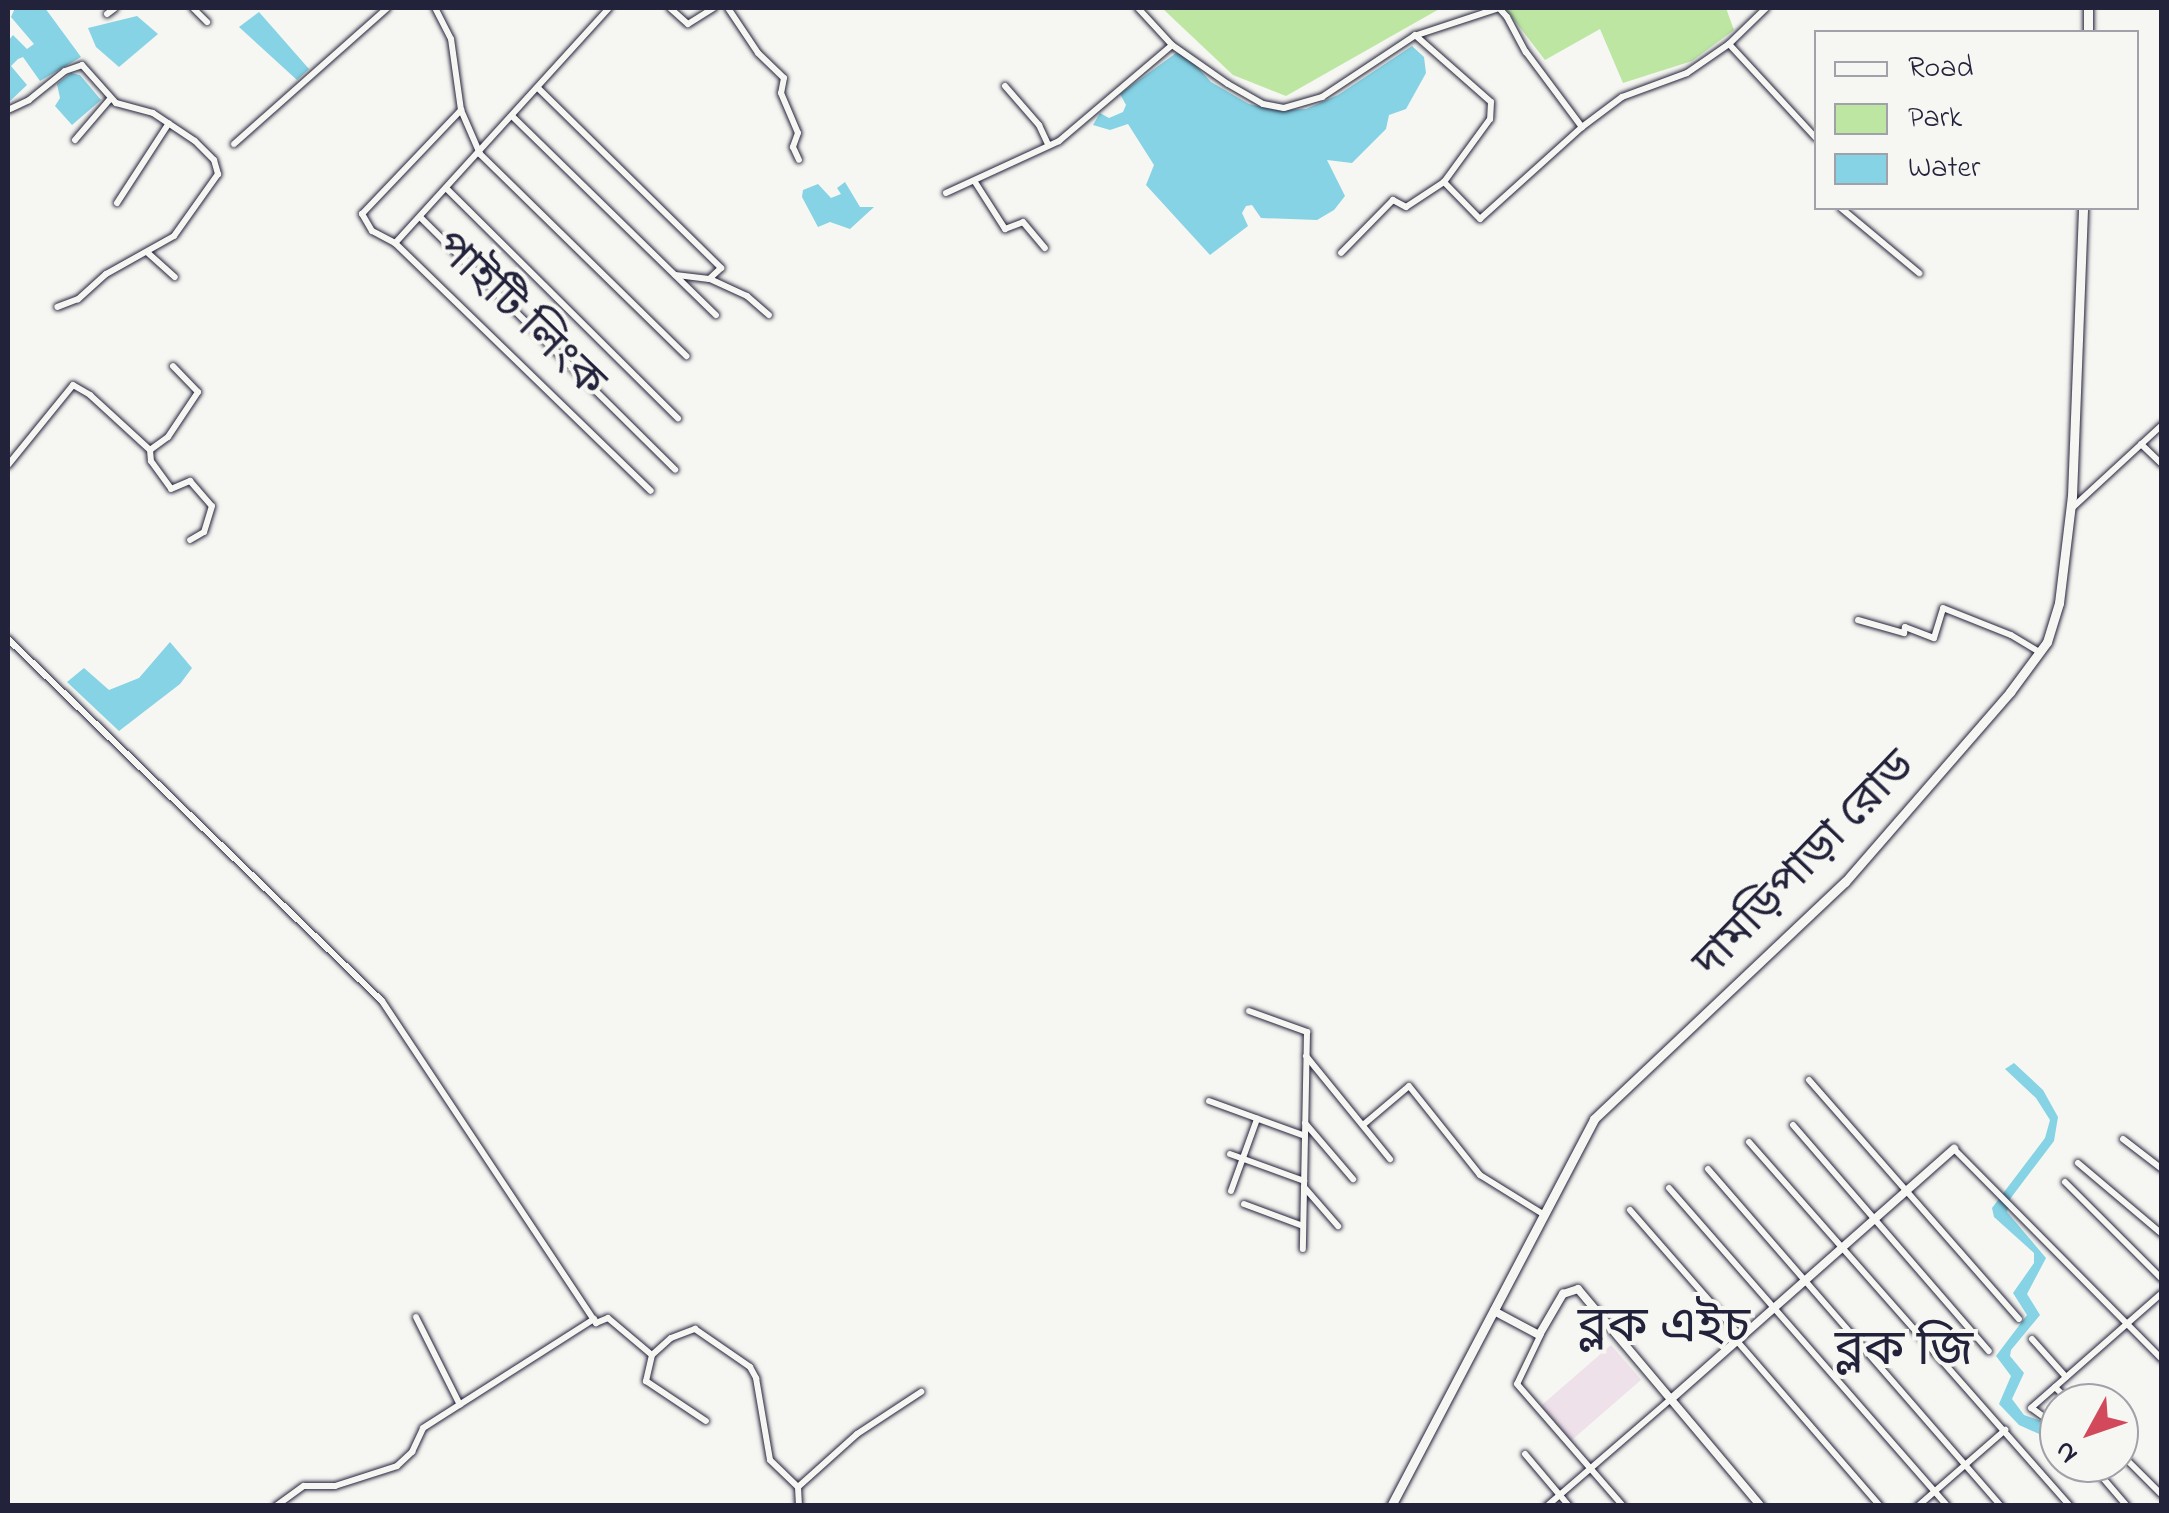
<!DOCTYPE html>
<meta charset="utf-8">
<style>
body{margin:0}
#map{position:relative;width:2169px;height:1513px;overflow:hidden;background:#f6f6f2;font-family:"Indie Flower","Noto Sans Bengali",sans-serif}
div>[style]{position:absolute}
[style*='--x']{left:calc(var(--x)*1px);top:calc(var(--y)*1px);width:calc(var(--w)*1px);rotate:calc(var(--a)*1deg)}
.built>*{inset:0;background:#eee1e9;transform-origin:0 0}
.green>*{inset:0;background:#bde6a3}
.water>*{inset:0;background:#85d3e4}
.roads{filter:drop-shadow(0 0 2px #22223b) drop-shadow(0 0 2px #22223b)}
.minor>*{height:6px;margin:-3px;padding:0 3px;transform-origin:3px;border-radius:3px;background:#f6f6f2}
.tertiary>*{height:8px;margin:-4px;padding:0 4px;transform-origin:4px;border-radius:4px;background:#f6f6f2}
.secondary>*{height:9px;margin:-4.5px;padding:0 4.5px;transform-origin:4.5px;border-radius:4.5px;background:#f6f6f2}
span{translate:-50% -50%;white-space:nowrap;text-align:center;line-height:1.15;-webkit-text-stroke:8px #f6f6f2;paint-order:stroke}
.street-label{font-size:45px;color:#22223b}
.quarter-label{font-size:50px;color:#22223b}
.frame{position:absolute;inset:0;border:10px solid #22223b;pointer-events:none}
.legend{position:absolute;left:1814px;top:30px;width:325px;height:180px;box-sizing:border-box;background:#f6f6f2;border:2px solid #a1a1a9;margin:0;padding:12px 18px;list-style:none;font-size:30px;color:#22223b}
.legend li{display:flex;align-items:center;gap:20px;height:50px}
.legend b{width:50px;border:2px solid #a1a1a9}
.north{position:absolute;left:2039px;top:1383px;width:100px;height:100px;box-sizing:border-box;background:#f6f6f2;border:2px solid #a1a1a9;border-radius:50%;rotate:230deg;font-size:28px;font-weight:700;line-height:40px;text-align:center;color:#22223b}
.north::after{content:'';display:block;margin:auto;width:35px;height:45px;background:#d1495b;clip-path:polygon(50% 0,100% 100%,50% 72%,0 100%)}
</style>
<div id="map">
<div class="built">
<div style="left:1611px;top:1345px;width:46px;height:95px;rotate:49deg"></div>
</div>
<div class="green">
<div style="clip-path:polygon(1162px 8px,1441px 8px,1286px 96px,1233px 75px)"></div>
<div style="clip-path:polygon(1505px 8px,1726px 8px,1734px 30px,1692px 61px,1623px 83px,1600px 29px,1545px 60px)"></div>
</div>
<div class="water">
<div style="clip-path:polygon(15px 8px,45px 8px,81px 57px,40px 81px,23px 57px,18px 59px,11px 66px,27px 85px,8px 103px,8px 41px,13px 35px,27px 49px,34px 44px,11px 17px)"></div>
<div style="clip-path:polygon(259px 12px,309px 69px,297px 80px,239px 27px)"></div>
<div style="clip-path:polygon(137px 16px,158px 34px,119px 67px,96px 47px,88px 28px)"></div>
<div style="clip-path:polygon(1412px 46px,1424px 57px,1426px 73px,1406px 109px,1389px 115px,1386px 129px,1352px 163px,1327px 160px,1345px 196px,1334px 210px,1317px 220px,1261px 218px,1252px 205px,1246px 206px,1242px 213px,1248px 226px,1210px 255px,1146px 185px,1154px 165px,1128px 124px,1110px 130px,1093px 125px,1100px 113px,1109px 118px,1123px 112px,1126px 105px,1120px 94px,1176px 53px,1187px 56px,1211px 82px,1249px 104px,1275px 110px,1306px 109px,1338px 95px)"></div>
<div style="clip-path:polygon(71px 73px,80px 75px,101px 100px,72px 125px,55px 106px,60px 98px,57px 84px)"></div>
<div style="clip-path:polygon(845px 182px,860px 207px,874px 207px,850px 229px,830px 222px,818px 227px,802px 197px,803px 190px,818px 184px,831px 198px,841px 194px,837px 188px)"></div>
<div style="clip-path:polygon(170px 642px,192px 668px,180px 684px,119px 731px,67px 682px,84px 668px,109px 690px,139px 678px)"></div>
<div style="clip-path:polygon(2014px 1063px,2043px 1090px,2058px 1117px,2054px 1141px,2010px 1199px,2007px 1212px,2046px 1258px,2027px 1294px,2040px 1315px,2011px 1350px,2010px 1356px,2024px 1373px,2012px 1399px,2024px 1415px,2044px 1422px,2059px 1436px,2059px 1451px,2048px 1438px,2019px 1425px,1999px 1404px,2011px 1376px,1996px 1356px,2027px 1315px,2013px 1293px,2034px 1263px,2034px 1253px,1994px 1217px,1992px 1208px,2045px 1138px,2050px 1120px,2036px 1098px,2005px 1069px)"></div>
</div>
<div class="roads">
<div class="minor">
<div style="--x:193;--y:8;--w:20;--a:45"></div>
<div style="--x:609;--y:8;--w:318;--a:132.3"></div>
<div style="--x:395;--y:243;--w:356;--a:44.1"></div>
<div style="--x:670;--y:8;--w:24;--a:42"></div>
<div style="--x:688;--y:24;--w:31;--a:-32"></div>
<div style="--x:728;--y:8;--w:54;--a:56.3"></div>
<div style="--x:758;--y:53;--w:36;--a:44"></div>
<div style="--x:784;--y:78;--w:15;--a:101"></div>
<div style="--x:781;--y:93;--w:43;--a:67"></div>
<div style="--x:798;--y:133;--w:15;--a:110"></div>
<div style="--x:793;--y:147;--w:14;--a:65"></div>
<div style="--x:1138;--y:8;--w:50;--a:47.4"></div>
<div style="--x:1172;--y:45;--w:68;--a:34.9"></div>
<div style="--x:1228;--y:84;--w:40;--a:29.7"></div>
<div style="--x:1263;--y:104;--w:21;--a:11"></div>
<div style="--x:1284;--y:108;--w:40;--a:-16"></div>
<div style="--x:1322;--y:97;--w:110;--a:-33.5"></div>
<div style="--x:1414;--y:36;--w:89;--a:-18.2"></div>
<div style="--x:1499;--y:8;--w:12;--a:48"></div>
<div style="--x:1507;--y:17;--w:40;--a:62"></div>
<div style="--x:1526;--y:52;--w:94;--a:53.3"></div>
<div style="--x:1582;--y:127;--w:137;--a:138"></div>
<div style="--x:1480;--y:219;--w:52;--a:-134.2"></div>
<div style="--x:1444;--y:182;--w:45;--a:146.7"></div>
<div style="--x:1406;--y:207;--w:15;--a:-152"></div>
<div style="--x:1393;--y:200;--w:74;--a:134.5"></div>
<div style="--x:1766;--y:8;--w:52;--a:135.8"></div>
<div style="--x:1729;--y:44;--w:128;--a:47.2"></div>
<div style="--x:107;--y:14;--w:10;--a:-37"></div>
<div style="--x:1415;--y:35;--w:101;--a:41.4"></div>
<div style="--x:1491;--y:102;--w:17;--a:93"></div>
<div style="--x:1490;--y:119;--w:78;--a:126.1"></div>
<div style="--x:1005;--y:86;--w:52;--a:48.9"></div>
<div style="--x:1039;--y:125;--w:21;--a:65"></div>
<div style="--x:538;--y:88;--w:257;--a:44.5"></div>
<div style="--x:721;--y:268;--w:16;--a:137"></div>
<div style="--x:709;--y:279;--w:34;--a:-173"></div>
<div style="--x:8;--y:110;--w:23;--a:-25"></div>
<div style="--x:29;--y:100;--w:46;--a:-38.9"></div>
<div style="--x:65;--y:71;--w:18;--a:-19"></div>
<div style="--x:82;--y:65;--w:51;--a:48.2"></div>
<div style="--x:116;--y:103;--w:38;--a:15"></div>
<div style="--x:153;--y:113;--w:50;--a:33.7"></div>
<div style="--x:195;--y:141;--w:27;--a:45"></div>
<div style="--x:214;--y:160;--w:15;--a:74"></div>
<div style="--x:218;--y:174;--w:76;--a:125.4"></div>
<div style="--x:174;--y:236;--w:78;--a:150.8"></div>
<div style="--x:106;--y:274;--w:38;--a:138"></div>
<div style="--x:78;--y:299;--w:22;--a:159"></div>
<div style="--x:461;--y:110;--w:48;--a:66.6"></div>
<div style="--x:480;--y:154;--w:289;--a:44.4"></div>
<div style="--x:512;--y:116;--w:285;--a:44.3"></div>
<div style="--x:1582;--y:127;--w:50;--a:-36.9"></div>
<div style="--x:1622;--y:97;--w:69;--a:-20.3"></div>
<div style="--x:1687;--y:73;--w:51;--a:-34.6"></div>
<div style="--x:75;--y:140;--w:54;--a:-49.5"></div>
<div style="--x:234;--y:144;--w:205;--a:-41.6"></div>
<div style="--x:975;--y:182;--w:56;--a:57.4"></div>
<div style="--x:1005;--y:229;--w:19;--a:-21"></div>
<div style="--x:1023;--y:222;--w:34;--a:50"></div>
<div style="--x:446;--y:188;--w:327;--a:44.8"></div>
<div style="--x:946;--y:193;--w:124;--a:-24.7"></div>
<div style="--x:1059;--y:141;--w:148;--a:-40.3"></div>
<div style="--x:117;--y:203;--w:95;--a:-57"></div>
<div style="--x:1841;--y:208;--w:102;--a:39.8"></div>
<div style="--x:420;--y:217;--w:359;--a:44.7"></div>
<div style="--x:395;--y:243;--w:26;--a:-152"></div>
<div style="--x:372;--y:231;--w:20;--a:-120"></div>
<div style="--x:362;--y:214;--w:144;--a:-46.4"></div>
<div style="--x:461;--y:110;--w:72;--a:-98"></div>
<div style="--x:451;--y:39;--w:35;--a:-117"></div>
<div style="--x:148;--y:253;--w:36;--a:42"></div>
<div style="--x:710;--y:279;--w:41;--a:24.7"></div>
<div style="--x:747;--y:296;--w:29;--a:41"></div>
<div style="--x:2141;--y:444;--w:29;--a:44"></div>
<div style="--x:150;--y:450;--w:22;--a:-36"></div>
<div style="--x:168;--y:437;--w:54;--a:-56.3"></div>
<div style="--x:198;--y:392;--w:36;--a:-134"></div>
<div style="--x:8;--y:465;--w:103;--a:-50.9"></div>
<div style="--x:73;--y:385;--w:20;--a:30"></div>
<div style="--x:90;--y:395;--w:81;--a:42.5"></div>
<div style="--x:150;--y:450;--w:11;--a:85"></div>
<div style="--x:151;--y:461;--w:34;--a:54"></div>
<div style="--x:171;--y:489;--w:21;--a:-23"></div>
<div style="--x:190;--y:481;--w:33;--a:49"></div>
<div style="--x:212;--y:506;--w:27;--a:107"></div>
<div style="--x:204;--y:532;--w:16;--a:150"></div>
<div style="--x:2071;--y:509;--w:124;--a:-42.7"></div>
<div style="--x:1858;--y:620;--w:48;--a:15.8"></div>
<div style="--x:1904;--y:633;--w:6;--a:-81"></div>
<div style="--x:1905;--y:627;--w:31;--a:21"></div>
<div style="--x:1934;--y:638;--w:31;--a:-73"></div>
<div style="--x:1943;--y:608;--w:73;--a:21.7"></div>
<div style="--x:2011;--y:635;--w:33;--a:31"></div>
<div style="--x:8;--y:639;--w:520;--a:44.07"></div>
<div style="--x:382;--y:1001;--w:387;--a:56.4"></div>
<div style="--x:596;--y:1323;--w:13;--a:-23"></div>
<div style="--x:608;--y:1318;--w:57;--a:40.1"></div>
<div style="--x:652;--y:1355;--w:27;--a:103"></div>
<div style="--x:646;--y:1381;--w:72;--a:33.7"></div>
<div style="--x:1249;--y:1011;--w:62;--a:19.9"></div>
<div style="--x:1307;--y:1032;--w:217;--a:91.1"></div>
<div style="--x:1306;--y:1056;--w:133;--a:50.8"></div>
<div style="--x:1809;--y:1080;--w:318;--a:48.7"></div>
<div style="--x:1209;--y:1101;--w:102;--a:20"></div>
<div style="--x:1305;--y:1123;--w:74;--a:49.4"></div>
<div style="--x:1363;--y:1125;--w:60;--a:-40.3"></div>
<div style="--x:1409;--y:1086;--w:114;--a:51.4"></div>
<div style="--x:1480;--y:1175;--w:74;--a:31.8"></div>
<div style="--x:1793;--y:1125;--w:299;--a:49.1"></div>
<div style="--x:2123;--y:1139;--w:49;--a:37.6"></div>
<div style="--x:1749;--y:1142;--w:485;--a:48.6"></div>
<div style="--x:1954;--y:1149;--w:296;--a:45.3"></div>
<div style="--x:1230;--y:1154;--w:79;--a:20"></div>
<div style="--x:2078;--y:1163;--w:110;--a:40.2"></div>
<div style="--x:1708;--y:1169;--w:447;--a:49"></div>
<div style="--x:2065;--y:1182;--w:137;--a:45"></div>
<div style="--x:1304;--y:1187;--w:52;--a:48.9"></div>
<div style="--x:1669;--y:1188;--w:422;--a:48.8"></div>
<div style="--x:1231;--y:1191;--w:77;--a:-70.1"></div>
<div style="--x:1244;--y:1204;--w:63;--a:20.4"></div>
<div style="--x:1630;--y:1210;--w:169;--a:48.8"></div>
<div style="--x:416;--y:1317;--w:98;--a:63.4"></div>
<div style="--x:1541;--y:1334;--w:55;--a:115.6"></div>
<div style="--x:1517;--y:1384;--w:162;--a:49"></div>
<div style="--x:2032;--y:1339;--w:51;--a:48.2"></div>
<div style="--x:1737;--y:1341;--w:218;--a:49.1"></div>
<div style="--x:652;--y:1355;--w:25;--a:-42"></div>
<div style="--x:671;--y:1338;--w:26;--a:-21"></div>
<div style="--x:695;--y:1329;--w:67;--a:34.6"></div>
<div style="--x:750;--y:1367;--w:13;--a:61"></div>
<div style="--x:756;--y:1378;--w:83;--a:80.3"></div>
<div style="--x:770;--y:1460;--w:39;--a:44"></div>
<div style="--x:2055;--y:1387;--w:23;--a:45"></div>
<div style="--x:2059;--y:1428;--w:34;--a:-144"></div>
<div style="--x:2031;--y:1408;--w:174;--a:-41.3"></div>
<div style="--x:2119;--y:1452;--w:61;--a:45"></div>
<div style="--x:1525;--y:1454;--w:68;--a:49.8"></div>
<div style="--x:2090;--y:1463;--w:57;--a:49.3"></div>
<div style="--x:276;--y:1506;--w:34;--a:-36"></div>
<div style="--x:304;--y:1486;--w:31;--a:0"></div>
<div style="--x:335;--y:1486;--w:65;--a:-17.9"></div>
<div style="--x:397;--y:1466;--w:21;--a:-43"></div>
<div style="--x:412;--y:1452;--w:26;--a:-65"></div>
<div style="--x:423;--y:1428;--w:203;--a:-32.5"></div>
<div style="--x:799;--y:1506;--w:19;--a:-93"></div>
<div style="--x:798;--y:1487;--w:79;--a:-41.9"></div>
<div style="--x:857;--y:1434;--w:77;--a:-33.3"></div>
<div style="--x:1547;--y:1506;--w:164;--a:-40.8"></div>
<div style="--x:1918;--y:1506;--w:116;--a:-41.1"></div>
</div>
<div class="tertiary">
<div style="--x:1494;--y:1311;--w:51;--a:28.1"></div>
<div style="--x:1539;--y:1335;--w:48;--a:-59.7"></div>
<div style="--x:1563;--y:1294;--w:16;--a:-18"></div>
<div style="--x:1578;--y:1289;--w:284;--a:49.9"></div>
<div style="--x:1671;--y:1399;--w:378;--a:-41.5"></div>
</div>
<div class="secondary">
<div style="--x:2088;--y:32;--w:24;--a:-90"></div>
<div style="--x:1391;--y:1506;--w:437;--a:-62.3"></div>
<div style="--x:1594;--y:1119;--w:345;--a:-43.4"></div>
<div style="--x:1845;--y:882;--w:252;--a:-49"></div>
<div style="--x:2010;--y:692;--w:62;--a:-53.5"></div>
<div style="--x:2047;--y:642;--w:41;--a:-72.9"></div>
<div style="--x:2059;--y:603;--w:108;--a:-83.1"></div>
<div style="--x:2072;--y:496;--w:288;--a:-87.8"></div>
</div>
</div>
<div class="street-label">
<span style="left:518px;top:316px;rotate:44deg">পাইটি লিংক</span>
<span style="left:1806px;top:866px;rotate:-46deg">দামড়িপাড়া রোড</span>
</div>
<div class="quarter-label">
<span style="left:1664px;top:1329px">ব্লক এইচ</span>
<span style="left:1904px;top:1352px">ব্লক জি</span>
</div>
<div class="frame"></div>
<ul class="legend">
<li><b style="height:12px;background:#f6f6f2"></b>Road</li>
<li><b style="height:28px;background:#bde6a3"></b>Park</li>
<li><b style="height:28px;background:#85d3e4"></b>Water</li>
</ul>
<div class="north">N</div>
</div>
